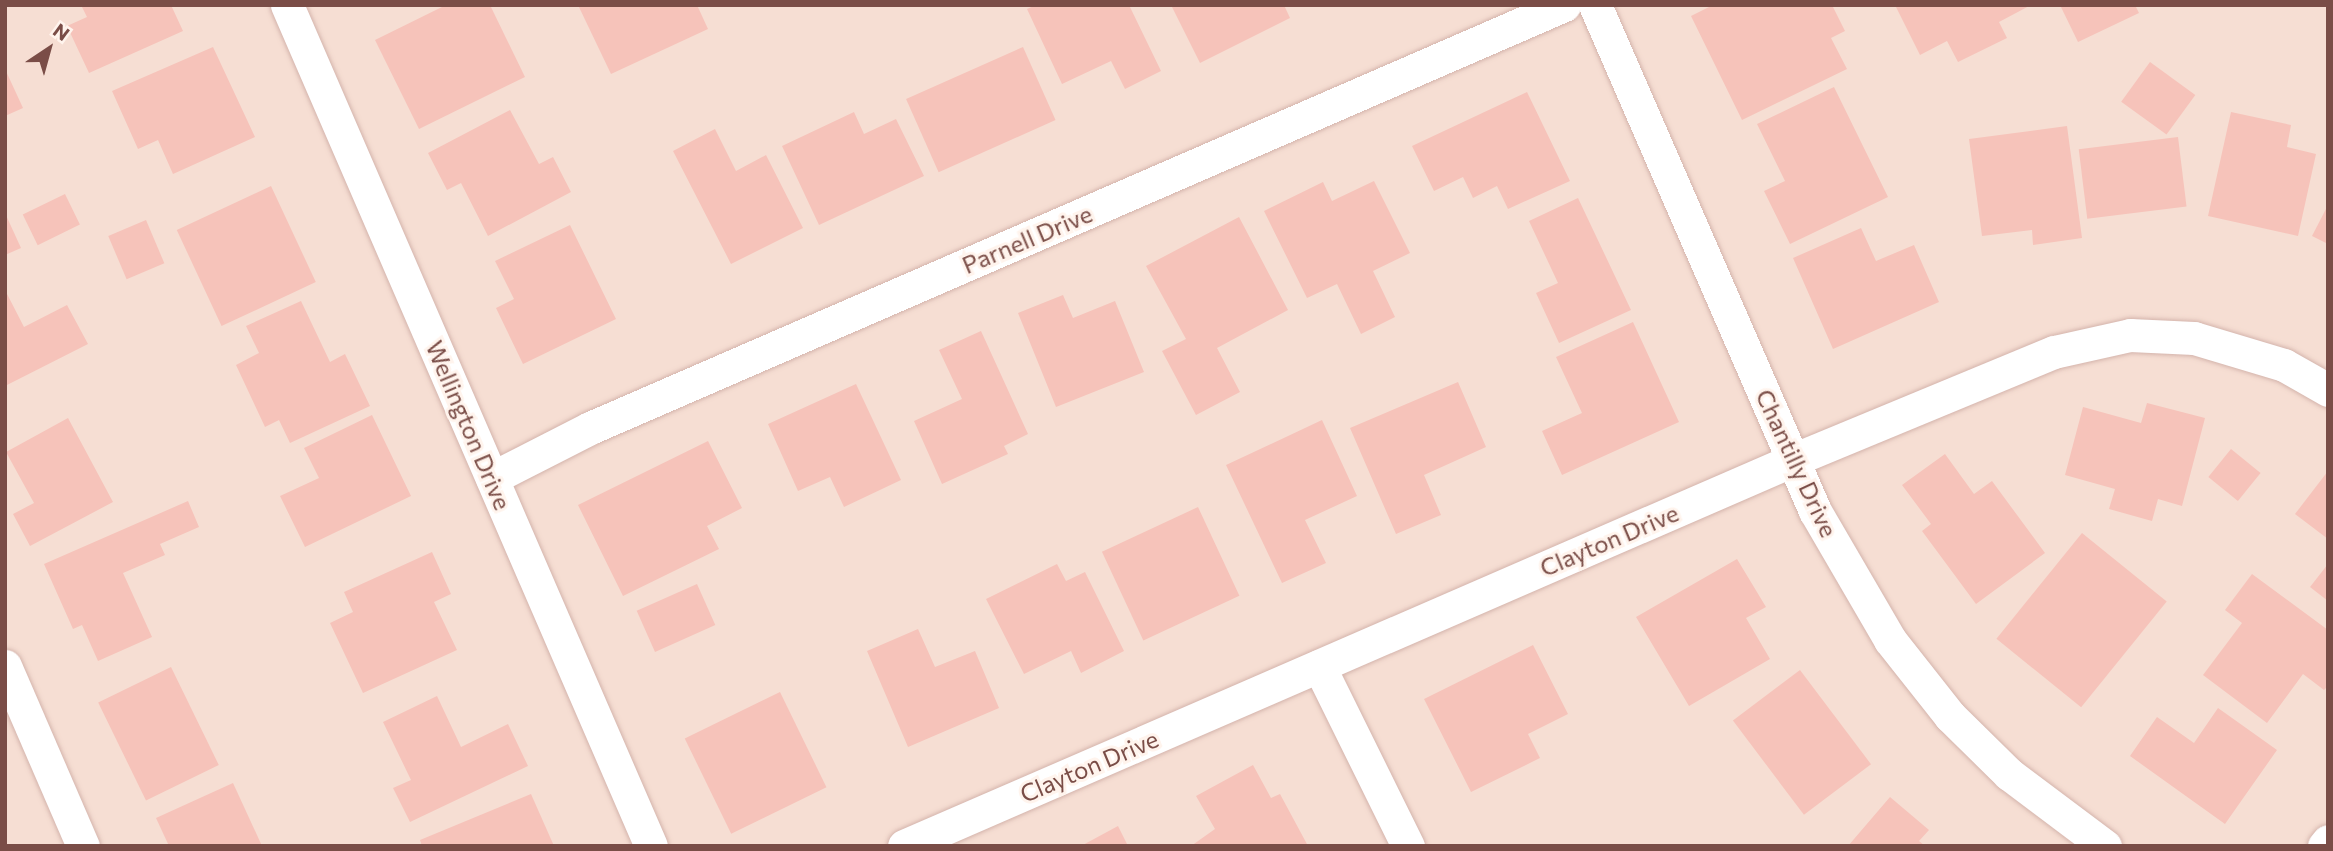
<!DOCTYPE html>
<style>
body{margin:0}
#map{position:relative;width:2333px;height:851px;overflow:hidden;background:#feeee5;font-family:Commissioner,sans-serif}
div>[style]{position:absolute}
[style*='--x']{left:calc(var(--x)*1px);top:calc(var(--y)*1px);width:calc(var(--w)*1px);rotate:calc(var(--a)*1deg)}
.residential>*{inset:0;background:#f6ded3;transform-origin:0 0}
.building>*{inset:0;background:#f6c3ba;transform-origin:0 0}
.roads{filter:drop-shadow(0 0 2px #d4b4ac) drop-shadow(0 0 2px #d4b4ac)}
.minor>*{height:33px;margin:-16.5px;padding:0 16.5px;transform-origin:16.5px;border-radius:16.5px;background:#fff}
span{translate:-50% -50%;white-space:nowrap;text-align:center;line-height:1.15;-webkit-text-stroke:6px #fff4ed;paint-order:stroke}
.street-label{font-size:24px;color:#7a4d47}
.frame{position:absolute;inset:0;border:7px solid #7a4d47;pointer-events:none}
.north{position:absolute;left:14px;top:14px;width:70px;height:70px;-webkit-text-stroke:5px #fff4ed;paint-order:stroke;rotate:36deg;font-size:19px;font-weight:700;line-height:28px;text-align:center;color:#7a4d47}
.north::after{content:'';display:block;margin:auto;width:24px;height:32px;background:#7a4d47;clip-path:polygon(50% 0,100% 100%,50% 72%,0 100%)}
</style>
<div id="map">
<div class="residential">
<div style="left:5px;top:5px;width:2323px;height:841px"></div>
</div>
<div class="building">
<div style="clip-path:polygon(81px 5px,171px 5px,183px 31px,89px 73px,67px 26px,87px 17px)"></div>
<div style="clip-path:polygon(446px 5px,490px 5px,525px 77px,419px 129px,375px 40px)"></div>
<div style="clip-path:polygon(578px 5px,697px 5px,708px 29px,611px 74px)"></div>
<div style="clip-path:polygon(1036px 5px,1129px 5px,1161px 71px,1125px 89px,1111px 61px,1062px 84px,1027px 9px)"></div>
<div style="clip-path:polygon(1171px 5px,1284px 5px,1290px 18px,1200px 63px)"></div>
<div style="clip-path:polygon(1713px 5px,1832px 5px,1845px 31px,1831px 38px,1847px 69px,1742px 120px,1691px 16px)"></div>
<div style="clip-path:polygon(1895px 5px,2031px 5px,1999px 22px,2007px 38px,1958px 62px,1947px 41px,1920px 55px)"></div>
<div style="clip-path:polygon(2060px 5px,2135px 5px,2139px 13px,2078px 42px)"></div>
<div style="clip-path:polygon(213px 47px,255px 137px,173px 174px,158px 140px,138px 149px,112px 91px)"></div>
<div style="left:1023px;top:47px;width:80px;height:128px;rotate:66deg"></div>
<div style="left:2150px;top:62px;width:56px;height:49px;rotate:36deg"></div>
<div style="clip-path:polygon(5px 69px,23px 108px,5px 116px)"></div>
<div style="clip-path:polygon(1834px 87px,1888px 197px,1790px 244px,1764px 191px,1785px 181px,1757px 124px)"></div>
<div style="clip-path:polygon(1527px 92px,1570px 181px,1508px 209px,1497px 186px,1473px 198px,1463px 177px,1434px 191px,1412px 146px)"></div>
<div style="clip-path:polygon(510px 110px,539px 164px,553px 157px,571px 192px,488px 236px,461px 183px,447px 190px,428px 153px)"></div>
<div style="clip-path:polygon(854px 112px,864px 134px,896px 119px,924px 176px,819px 225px,782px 146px)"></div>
<div style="clip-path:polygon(2231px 112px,2291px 125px,2287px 147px,2316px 154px,2298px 236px,2208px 216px)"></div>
<div style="clip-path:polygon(2067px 126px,2082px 238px,2033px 245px,2032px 230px,1982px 236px,1969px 139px)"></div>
<div style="clip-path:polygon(715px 129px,736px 171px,766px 155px,803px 228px,731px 264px,673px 151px)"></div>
<div style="left:2178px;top:137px;width:70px;height:100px;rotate:83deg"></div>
<div style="clip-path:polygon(1374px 181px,1410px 253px,1373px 271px,1395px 317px,1361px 334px,1337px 284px,1307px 298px,1264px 211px,1323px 182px,1332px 201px)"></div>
<div style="left:271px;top:186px;width:106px;height:104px;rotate:65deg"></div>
<div style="left:65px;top:194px;width:34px;height:47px;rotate:64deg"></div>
<div style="clip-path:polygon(1578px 198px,1631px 310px,1559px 343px,1536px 293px,1558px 283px,1529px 221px)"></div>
<div style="clip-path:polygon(2328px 205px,2328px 244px,2312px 236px)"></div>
<div style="clip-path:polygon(5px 213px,21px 248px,5px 255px)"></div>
<div style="clip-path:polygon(1239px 217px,1288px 310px,1217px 348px,1240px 392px,1196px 415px,1162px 351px,1186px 339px,1146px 266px)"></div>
<div style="left:146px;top:220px;width:47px;height:41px;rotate:67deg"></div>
<div style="clip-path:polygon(570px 225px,616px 319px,523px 364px,496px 308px,514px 299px,495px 261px)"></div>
<div style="clip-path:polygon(1861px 228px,1876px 261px,1914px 245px,1939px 302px,1833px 349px,1793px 258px)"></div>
<div style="clip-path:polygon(5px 290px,24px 327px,67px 305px,88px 344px,5px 386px)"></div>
<div style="clip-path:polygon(1063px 295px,1073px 318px,1115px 301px,1144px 372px,1056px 407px,1018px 313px)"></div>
<div style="clip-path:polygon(301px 301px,330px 362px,345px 354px,370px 406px,290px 443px,279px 420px,265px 427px,236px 365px,259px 353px,246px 326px)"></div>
<div style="clip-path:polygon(1633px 322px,1679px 422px,1562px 475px,1542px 431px,1582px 413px,1556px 357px)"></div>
<div style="clip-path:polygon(981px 331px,1028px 434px,1004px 446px,1008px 454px,942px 484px,914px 421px,962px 399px,939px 350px)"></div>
<div style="clip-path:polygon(1458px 382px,1486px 447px,1424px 475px,1441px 515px,1396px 534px,1350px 428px)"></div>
<div style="clip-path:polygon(856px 384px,901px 480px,844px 507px,830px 477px,798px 491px,768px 424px)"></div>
<div style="clip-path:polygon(2147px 403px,2205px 418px,2182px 506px,2158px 499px,2152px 521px,2109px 509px,2115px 489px,2065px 475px,2083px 407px,2141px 423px)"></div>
<div style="clip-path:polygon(372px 415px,411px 496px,305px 547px,280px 496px,319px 478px,304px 448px)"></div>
<div style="clip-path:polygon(68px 418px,113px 502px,30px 546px,13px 514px,34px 503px,6px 452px)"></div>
<div style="clip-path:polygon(1322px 420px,1357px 496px,1305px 520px,1326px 563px,1282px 583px,1226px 465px)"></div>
<div style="clip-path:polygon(708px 441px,742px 508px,707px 526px,719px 549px,623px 596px,578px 505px)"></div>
<div style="left:2231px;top:449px;width:38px;height:36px;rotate:39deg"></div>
<div style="clip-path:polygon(1945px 454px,1974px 494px,1992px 481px,2045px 553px,1976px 604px,1922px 531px,1931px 524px,1902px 485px)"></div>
<div style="clip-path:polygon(2328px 471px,2328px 539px,2295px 514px)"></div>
<div style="clip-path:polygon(188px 501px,199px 527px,160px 544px,165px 555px,123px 573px,152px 637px,98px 661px,82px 625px,73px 629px,44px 564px)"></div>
<div style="left:1198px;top:507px;width:98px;height:106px;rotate:65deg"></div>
<div style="left:2082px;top:533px;width:109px;height:136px;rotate:39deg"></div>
<div style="clip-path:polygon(432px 552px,451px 594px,434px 602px,457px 650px,363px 693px,330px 623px,353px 612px,344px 592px)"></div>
<div style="clip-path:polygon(1737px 559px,1766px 607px,1746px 618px,1770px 659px,1689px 706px,1636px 617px)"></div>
<div style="clip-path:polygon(1057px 564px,1066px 581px,1085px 572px,1124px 651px,1081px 673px,1071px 651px,1024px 674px,986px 599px)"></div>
<div style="clip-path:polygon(2328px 564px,2328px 601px,2310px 587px)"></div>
<div style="clip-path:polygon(2252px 574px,2328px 630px,2328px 686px,2324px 690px,2303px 674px,2267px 723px,2203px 675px,2242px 623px,2225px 610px)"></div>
<div style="left:697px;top:584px;width:45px;height:66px;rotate:66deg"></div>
<div style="clip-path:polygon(918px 629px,935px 667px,975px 651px,999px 708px,908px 747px,867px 651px)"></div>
<div style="clip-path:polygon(1533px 645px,1568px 714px,1528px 734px,1540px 758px,1471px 792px,1424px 699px)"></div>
<div style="left:171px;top:667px;width:109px;height:81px;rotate:64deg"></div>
<div style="left:1800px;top:670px;width:118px;height:84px;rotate:53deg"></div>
<div style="left:780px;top:692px;width:106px;height:106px;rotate:64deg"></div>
<div style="clip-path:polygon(437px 696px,461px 747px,508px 724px,528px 766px,410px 822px,393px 788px,411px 780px,383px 722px)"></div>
<div style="clip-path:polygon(2218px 708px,2277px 750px,2225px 824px,2130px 756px,2157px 717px,2194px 743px)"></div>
<div style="clip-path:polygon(1253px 765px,1271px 798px,1280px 794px,1308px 846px,1191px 846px,1215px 829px,1196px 796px)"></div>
<div style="clip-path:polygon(233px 783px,262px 846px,169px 846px,156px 818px)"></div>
<div style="clip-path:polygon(531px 794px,554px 846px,422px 846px,420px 840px)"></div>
<div style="clip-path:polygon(1890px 797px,1929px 830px,1919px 841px,1925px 846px,1848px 846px)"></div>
<div style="clip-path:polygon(1118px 826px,1128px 846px,1081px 846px)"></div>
</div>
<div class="roads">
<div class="minor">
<div style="--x:287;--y:5;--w:916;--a:66.6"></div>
<div style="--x:1595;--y:5;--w:552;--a:66.5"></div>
<div style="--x:1815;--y:511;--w:149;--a:59.8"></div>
<div style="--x:1890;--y:640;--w:97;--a:51.7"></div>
<div style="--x:1950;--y:716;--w:83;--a:44.5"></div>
<div style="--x:2009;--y:774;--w:120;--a:36.9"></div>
<div style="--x:492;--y:478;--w:110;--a:-27"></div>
<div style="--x:590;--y:428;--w:1062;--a:-23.47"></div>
<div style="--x:5;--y:666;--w:196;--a:66.6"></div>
<div style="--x:1319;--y:666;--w:201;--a:63.7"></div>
<div style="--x:904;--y:846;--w:969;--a:-23.47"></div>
<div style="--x:1793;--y:460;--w:282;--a:-22.5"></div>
<div style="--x:2054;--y:352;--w:78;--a:-12.6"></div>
<div style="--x:2130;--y:335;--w:64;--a:2.7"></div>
<div style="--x:2194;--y:338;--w:94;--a:16.7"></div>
<div style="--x:2284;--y:365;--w:51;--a:29.6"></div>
<div style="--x:2324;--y:846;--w:6;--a:-51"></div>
</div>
</div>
<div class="street-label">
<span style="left:1027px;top:239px;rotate:-23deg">Parnell Drive</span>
<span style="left:469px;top:425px;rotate:67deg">Wellington Drive</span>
<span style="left:1797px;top:463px;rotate:65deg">Chantilly Drive</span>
<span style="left:1609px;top:540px;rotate:-23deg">Clayton Drive</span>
<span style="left:1089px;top:766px;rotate:-23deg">Clayton Drive</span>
</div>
<div class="frame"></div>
<div class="north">N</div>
</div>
